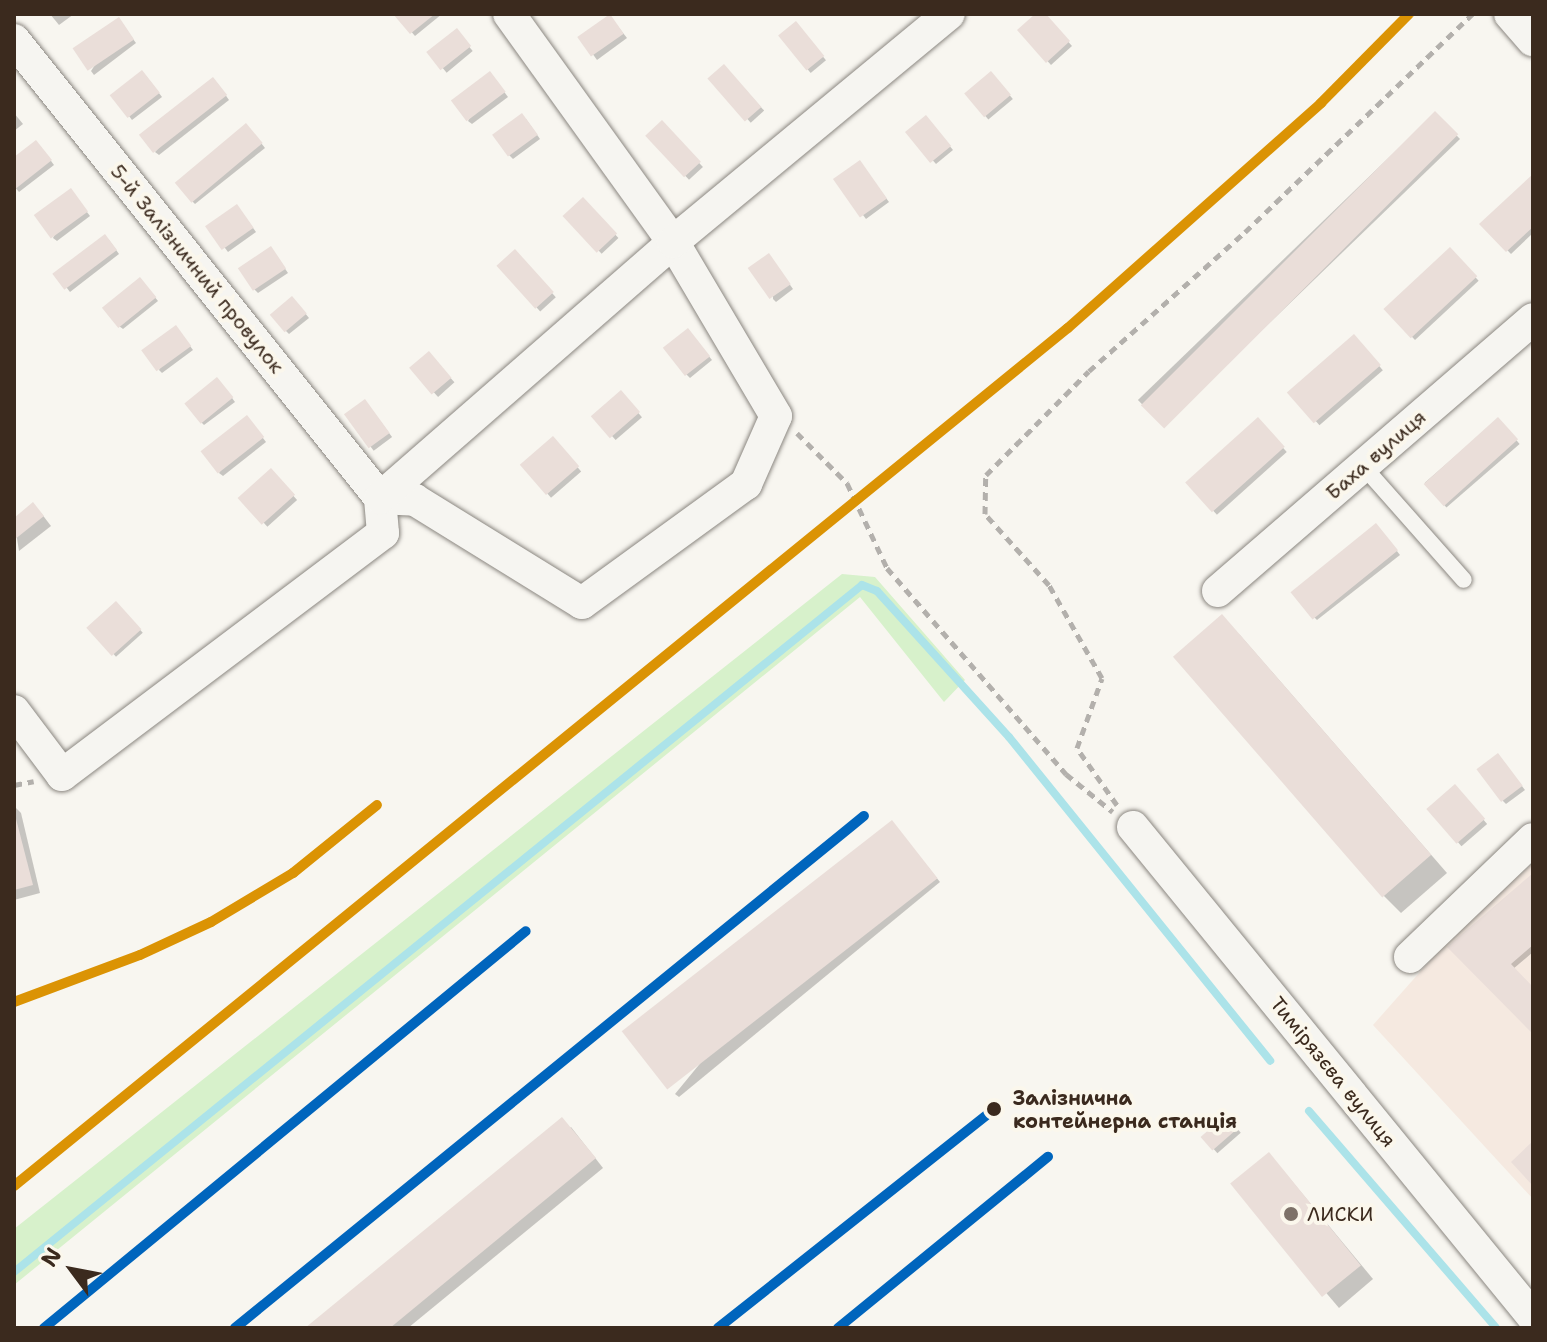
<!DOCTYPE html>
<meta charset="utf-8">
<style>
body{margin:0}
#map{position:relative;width:1547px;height:1342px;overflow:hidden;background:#f8f6f0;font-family:"Shantell Sans",sans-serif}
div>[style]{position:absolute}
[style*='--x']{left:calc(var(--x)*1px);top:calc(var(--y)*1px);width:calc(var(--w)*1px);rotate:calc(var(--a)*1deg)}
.built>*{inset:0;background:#f5e9e0}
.green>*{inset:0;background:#d7f1cb}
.shadow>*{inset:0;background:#0003;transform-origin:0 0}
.stream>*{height:8px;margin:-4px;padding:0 4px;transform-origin:4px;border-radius:4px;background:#ace3e9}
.building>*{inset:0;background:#eaded9;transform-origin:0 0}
.path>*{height:5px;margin-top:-2.5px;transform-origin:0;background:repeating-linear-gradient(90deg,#b3b0ac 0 8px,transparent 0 14px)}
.roads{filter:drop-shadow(0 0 2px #8b8781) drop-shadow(0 0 2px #8b8781)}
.service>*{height:16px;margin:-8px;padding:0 8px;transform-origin:8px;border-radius:8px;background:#f6f5f1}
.minor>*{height:32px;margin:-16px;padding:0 16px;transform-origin:16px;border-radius:16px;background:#f6f5f1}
.rail-1>*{height:10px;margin:-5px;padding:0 5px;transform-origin:5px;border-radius:5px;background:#db9304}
.rail-2>*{height:10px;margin:-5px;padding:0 5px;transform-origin:5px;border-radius:5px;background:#0065bd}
.dots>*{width:22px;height:22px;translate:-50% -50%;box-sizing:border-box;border:4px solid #fbf7ec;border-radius:50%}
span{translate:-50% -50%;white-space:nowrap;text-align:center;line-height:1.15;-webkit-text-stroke:8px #fbf7ec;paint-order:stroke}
.street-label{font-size:20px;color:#3b2a1e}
.stop-label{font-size:20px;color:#3b2a1e;font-weight:700}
.left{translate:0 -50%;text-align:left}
.poi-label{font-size:20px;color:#3b2a1e}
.frame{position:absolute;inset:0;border:16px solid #3b2a1e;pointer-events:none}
.north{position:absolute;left:32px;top:1230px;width:80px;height:80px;-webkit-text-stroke:6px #fbf7ec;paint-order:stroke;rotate:302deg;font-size:22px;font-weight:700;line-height:32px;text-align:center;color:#3b2a1e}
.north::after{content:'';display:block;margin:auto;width:28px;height:36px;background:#3b2a1e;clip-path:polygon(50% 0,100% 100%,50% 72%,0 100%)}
</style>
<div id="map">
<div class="built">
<div style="clip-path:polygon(1533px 863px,1533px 1199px,1373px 1025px,1465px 921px)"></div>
</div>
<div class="green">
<div style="clip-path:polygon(842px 574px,875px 577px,965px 680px,944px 702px,860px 597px,14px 1285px,14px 1229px)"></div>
</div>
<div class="shadow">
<div style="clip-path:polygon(50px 14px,74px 14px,59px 25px)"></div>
<div style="clip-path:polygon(396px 14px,442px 14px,415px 36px)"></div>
<div style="clip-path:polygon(1038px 14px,1044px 14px,1072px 46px,1051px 65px,1020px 30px)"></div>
<div style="clip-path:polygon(612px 19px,627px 38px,597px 60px,580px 36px)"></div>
<div style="clip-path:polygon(122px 24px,136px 43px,94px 75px,91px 71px)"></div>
<div style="left:799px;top:28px;width:42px;height:20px;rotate:50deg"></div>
<div style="left:456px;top:31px;width:26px;height:34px;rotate:50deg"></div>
<div style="left:724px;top:66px;width:60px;height:18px;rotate:48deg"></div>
<div style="left:991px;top:73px;width:34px;height:32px;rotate:50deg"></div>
<div style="clip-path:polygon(146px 76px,162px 97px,132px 120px,129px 116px)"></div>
<div style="clip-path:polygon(493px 77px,508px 97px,472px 124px,468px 121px)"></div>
<div style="clip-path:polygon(217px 83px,229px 100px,159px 155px,155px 152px)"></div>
<div style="clip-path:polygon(14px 113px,23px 124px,14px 131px)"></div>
<div style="left:1435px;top:113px;width:36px;height:413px;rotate:46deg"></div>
<div style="clip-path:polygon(526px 119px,540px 139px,513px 159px,509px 155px)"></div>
<div style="clip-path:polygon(929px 121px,953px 150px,936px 164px,908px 132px)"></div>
<div style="left:662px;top:123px;width:60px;height:19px;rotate:47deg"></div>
<div style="clip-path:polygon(250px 129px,265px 148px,195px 204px,191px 200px)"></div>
<div style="clip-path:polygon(40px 146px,54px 165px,19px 192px,14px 186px,14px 159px)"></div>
<div style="clip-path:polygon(863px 167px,889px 202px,866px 219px,863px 215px)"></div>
<div style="clip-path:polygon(1533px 177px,1533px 233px,1511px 254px,1482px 224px)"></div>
<div style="clip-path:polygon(74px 195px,90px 216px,57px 241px,53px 238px)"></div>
<div style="left:583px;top:200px;width:52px;height:23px;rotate:47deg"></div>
<div style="clip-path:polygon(240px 210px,256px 232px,228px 252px,209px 227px)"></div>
<div style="clip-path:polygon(109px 240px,119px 254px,70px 292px,56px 274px)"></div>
<div style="left:1450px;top:250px;width:42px;height:87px;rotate:47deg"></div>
<div style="left:515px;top:252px;width:61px;height:21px;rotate:48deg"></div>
<div style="clip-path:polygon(274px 253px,288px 273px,258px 293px,254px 289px)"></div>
<div style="clip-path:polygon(772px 260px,793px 289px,776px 302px,773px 299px)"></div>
<div style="clip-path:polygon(144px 284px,158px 301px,123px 329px,119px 326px)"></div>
<div style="clip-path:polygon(296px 302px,309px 318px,289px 334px,285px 330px)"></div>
<div style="clip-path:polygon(179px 331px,193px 350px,162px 373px,159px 370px)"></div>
<div style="clip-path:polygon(691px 334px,712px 360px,690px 378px,686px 374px)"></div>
<div style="left:1354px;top:337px;width:44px;height:84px;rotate:49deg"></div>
<div style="left:429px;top:354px;width:38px;height:22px;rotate:48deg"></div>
<div style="clip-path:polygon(221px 383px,235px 402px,204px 425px,201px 422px)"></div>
<div style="left:621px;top:393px;width:32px;height:35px;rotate:49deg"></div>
<div style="left:368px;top:405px;width:40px;height:23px;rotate:53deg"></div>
<div style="left:1498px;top:419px;width:33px;height:97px;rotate:49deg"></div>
<div style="left:1258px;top:420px;width:43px;height:94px;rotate:48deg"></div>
<div style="clip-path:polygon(250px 421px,266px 442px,223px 476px,219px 473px)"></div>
<div style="left:553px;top:439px;width:43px;height:40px;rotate:49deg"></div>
<div style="left:271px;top:471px;width:39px;height:40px;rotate:48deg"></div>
<div style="clip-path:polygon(41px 513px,51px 526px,19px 551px,14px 520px)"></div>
<div style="clip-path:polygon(1380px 529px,1400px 555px,1317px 620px,1314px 617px)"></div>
<div style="left:116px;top:603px;width:40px;height:36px;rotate:48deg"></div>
<div style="clip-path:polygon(1239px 634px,1447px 873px,1401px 913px,1384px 896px)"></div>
<div style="clip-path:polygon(1501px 759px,1525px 790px,1506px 804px,1503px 801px)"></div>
<div style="left:1455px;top:787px;width:49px;height:34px;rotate:49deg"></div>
<div style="clip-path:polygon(14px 806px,21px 813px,40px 893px,14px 900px)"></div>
<div style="clip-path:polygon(895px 826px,940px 882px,679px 1097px,675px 1094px)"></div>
<div style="clip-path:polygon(1533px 877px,1533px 952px,1513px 969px,1533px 990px,1533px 1031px,1450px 947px)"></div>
<div style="left:1227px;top:1117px;width:21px;height:31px;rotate:49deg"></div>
<div style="clip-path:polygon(571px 1127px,603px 1168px,408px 1328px,308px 1328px)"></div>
<div style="clip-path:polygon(1281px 1168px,1373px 1279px,1339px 1308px,1234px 1184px)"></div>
</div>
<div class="stream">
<div style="--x:1309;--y:1111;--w:286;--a:49.2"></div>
<div style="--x:14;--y:1272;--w:1091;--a:-39.01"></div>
<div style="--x:862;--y:585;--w:16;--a:22"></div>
<div style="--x:877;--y:591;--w:197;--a:47.9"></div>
<div style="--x:1009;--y:737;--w:416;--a:51.1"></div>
</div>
<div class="building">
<div style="clip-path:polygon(393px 14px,435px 14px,410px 34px)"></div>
<div style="left:610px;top:14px;width:24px;height:40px;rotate:55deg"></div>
<div style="clip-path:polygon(1035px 14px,1046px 14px,1070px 41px,1046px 63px,1017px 30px)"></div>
<div style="left:119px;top:17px;width:27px;height:56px;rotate:56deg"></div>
<div style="left:796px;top:21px;width:45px;height:23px;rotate:51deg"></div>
<div style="left:457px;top:28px;width:23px;height:39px;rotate:52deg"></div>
<div style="left:724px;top:64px;width:57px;height:22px;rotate:49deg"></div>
<div style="left:142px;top:70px;width:29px;height:41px;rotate:52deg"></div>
<div style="left:490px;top:71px;width:26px;height:49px;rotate:53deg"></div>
<div style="left:991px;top:71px;width:31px;height:35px;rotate:50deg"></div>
<div style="left:213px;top:77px;width:23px;height:94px;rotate:52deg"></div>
<div style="left:1435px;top:111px;width:33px;height:416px;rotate:45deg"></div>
<div style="left:522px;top:113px;width:27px;height:37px;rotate:54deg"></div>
<div style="left:926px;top:115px;width:40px;height:27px;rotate:51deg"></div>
<div style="left:662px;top:120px;width:57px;height:23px;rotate:47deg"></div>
<div style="left:246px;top:123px;width:26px;height:93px;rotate:50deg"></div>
<div style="clip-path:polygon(36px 140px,52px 160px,14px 190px,14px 157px)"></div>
<div style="left:860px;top:160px;width:47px;height:33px;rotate:55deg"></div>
<div style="clip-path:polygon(1533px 174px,1533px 227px,1506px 252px,1479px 224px)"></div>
<div style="left:71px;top:188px;width:29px;height:46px;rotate:54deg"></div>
<div style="left:583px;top:197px;width:50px;height:28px;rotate:47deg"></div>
<div style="left:237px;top:204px;width:29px;height:39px;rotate:55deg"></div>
<div style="left:105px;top:234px;width:20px;height:66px;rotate:53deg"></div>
<div style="left:271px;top:246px;width:27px;height:40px;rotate:56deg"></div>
<div style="left:1450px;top:247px;width:40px;height:91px;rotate:47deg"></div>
<div style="left:515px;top:249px;width:58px;height:25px;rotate:48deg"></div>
<div style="left:769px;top:253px;width:38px;height:26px;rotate:55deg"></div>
<div style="left:140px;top:277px;width:26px;height:49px;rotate:51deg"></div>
<div style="left:292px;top:296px;width:23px;height:29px;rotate:50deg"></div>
<div style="left:176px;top:325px;width:26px;height:43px;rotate:54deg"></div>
<div style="left:688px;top:328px;width:36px;height:32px;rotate:52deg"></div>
<div style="left:1354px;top:334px;width:41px;height:89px;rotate:49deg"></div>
<div style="left:429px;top:351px;width:35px;height:26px;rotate:50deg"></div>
<div style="left:217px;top:377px;width:26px;height:42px;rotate:51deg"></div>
<div style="left:621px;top:390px;width:29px;height:40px;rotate:49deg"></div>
<div style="left:365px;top:399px;width:42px;height:26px;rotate:54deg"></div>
<div style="left:247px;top:415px;width:28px;height:59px;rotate:52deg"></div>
<div style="left:1258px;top:417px;width:40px;height:98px;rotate:48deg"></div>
<div style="left:1498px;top:417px;width:30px;height:100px;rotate:48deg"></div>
<div style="left:553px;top:436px;width:40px;height:44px;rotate:49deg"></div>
<div style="left:271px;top:468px;width:36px;height:45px;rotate:48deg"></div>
<div style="clip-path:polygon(33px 502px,44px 516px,14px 540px,14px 518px)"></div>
<div style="left:1376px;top:523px;width:35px;height:110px;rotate:51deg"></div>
<div style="left:116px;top:601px;width:38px;height:40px;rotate:48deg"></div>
<div style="left:1222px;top:614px;width:319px;height:65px;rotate:49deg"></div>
<div style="left:1498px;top:753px;width:41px;height:27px;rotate:53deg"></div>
<div style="left:1455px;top:784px;width:46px;height:38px;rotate:49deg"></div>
<div style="clip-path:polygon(14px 811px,33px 885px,14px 890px)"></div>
<div style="left:892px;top:820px;width:74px;height:343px;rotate:52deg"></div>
<div style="clip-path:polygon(1533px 873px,1533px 945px,1511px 964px,1533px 987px,1533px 1034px,1447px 947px)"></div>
<div style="left:1227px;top:1114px;width:18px;height:35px;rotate:49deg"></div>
<div style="clip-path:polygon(562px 1117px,596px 1158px,390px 1328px,305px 1328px)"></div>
<div style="clip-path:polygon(1533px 1141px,1533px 1186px,1511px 1162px)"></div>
<div style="left:1269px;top:1152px;width:146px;height:50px;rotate:51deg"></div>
</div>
<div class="path">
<div style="--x:797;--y:433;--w:71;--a:45"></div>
<div style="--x:847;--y:483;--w:94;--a:64.8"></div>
<div style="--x:887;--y:568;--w:273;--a:49"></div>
<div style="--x:1066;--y:774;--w:60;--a:39"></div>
<div style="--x:14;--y:785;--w:20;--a:-11"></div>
<div style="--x:1117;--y:805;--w:70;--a:-125.1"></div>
<div style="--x:1077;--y:748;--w:74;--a:-70.3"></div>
<div style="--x:1102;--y:678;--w:107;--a:-119.7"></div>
<div style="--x:1049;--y:585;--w:96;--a:-132"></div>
<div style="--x:985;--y:514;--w:39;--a:-89"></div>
<div style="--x:986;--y:475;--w:146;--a:-45.3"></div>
<div style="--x:1089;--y:371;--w:209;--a:-41.7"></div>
<div style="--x:1245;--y:232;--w:315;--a:-43.8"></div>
</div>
<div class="roads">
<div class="service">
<div style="--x:1363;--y:466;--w:152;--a:48.5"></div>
</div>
<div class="minor">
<div style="--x:1510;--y:14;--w:35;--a:49"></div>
<div style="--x:14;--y:40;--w:586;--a:51.37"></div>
<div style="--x:380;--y:498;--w:35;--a:3"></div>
<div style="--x:415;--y:500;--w:196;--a:31.7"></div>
<div style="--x:582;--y:603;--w:203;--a:-36"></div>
<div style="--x:746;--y:484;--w:74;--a:-66.2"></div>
<div style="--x:776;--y:416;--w:202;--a:-120.6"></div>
<div style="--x:673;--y:242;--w:281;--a:-125.7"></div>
<div style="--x:1218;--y:591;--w:416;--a:-40.8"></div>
<div style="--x:14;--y:711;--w:80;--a:53.1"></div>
<div style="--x:62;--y:775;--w:402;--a:-37"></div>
<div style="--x:383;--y:533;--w:35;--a:-95"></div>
<div style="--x:380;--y:498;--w:389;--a:-41.1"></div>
<div style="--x:673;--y:242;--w:358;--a:-39.6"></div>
<div style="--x:1133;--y:827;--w:633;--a:50.77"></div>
<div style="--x:1410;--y:957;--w:170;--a:-43.8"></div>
</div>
</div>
<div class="rail-1">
<div style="--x:14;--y:1002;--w:134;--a:-20.5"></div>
<div style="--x:140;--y:955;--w:78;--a:-24.9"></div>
<div style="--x:211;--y:922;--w:96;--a:-30.9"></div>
<div style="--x:293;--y:873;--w:108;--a:-39"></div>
<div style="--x:14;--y:1186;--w:1359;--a:-39.15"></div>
<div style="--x:1068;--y:328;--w:339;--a:-41.6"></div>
<div style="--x:1321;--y:103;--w:125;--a:-45.3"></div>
</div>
<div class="rail-2">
<div style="--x:44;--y:1328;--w:624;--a:-39.48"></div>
<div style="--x:235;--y:1328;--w:811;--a:-39.15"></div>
<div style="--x:718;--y:1328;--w:352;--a:-38.4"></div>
<div style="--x:838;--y:1328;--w:271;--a:-39.2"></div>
</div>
<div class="dots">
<div style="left:994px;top:1109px;background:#3b2a1e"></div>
<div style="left:1291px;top:1214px;background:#7d7168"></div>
</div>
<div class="street-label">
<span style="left:197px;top:269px;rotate:51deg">5-й Залізничний провулок</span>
<span style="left:1376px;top:455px;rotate:-41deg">Баха вулиця</span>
<span style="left:1333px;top:1072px;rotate:51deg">Тимірязєва вулиця</span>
</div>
<div class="stop-label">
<span class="left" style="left:1013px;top:1110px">Залізнична<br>контейнерна станція</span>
</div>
<div class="poi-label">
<span class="left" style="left:1307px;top:1214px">ЛИСКИ</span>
</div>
<div class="frame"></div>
<div class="north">N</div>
</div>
